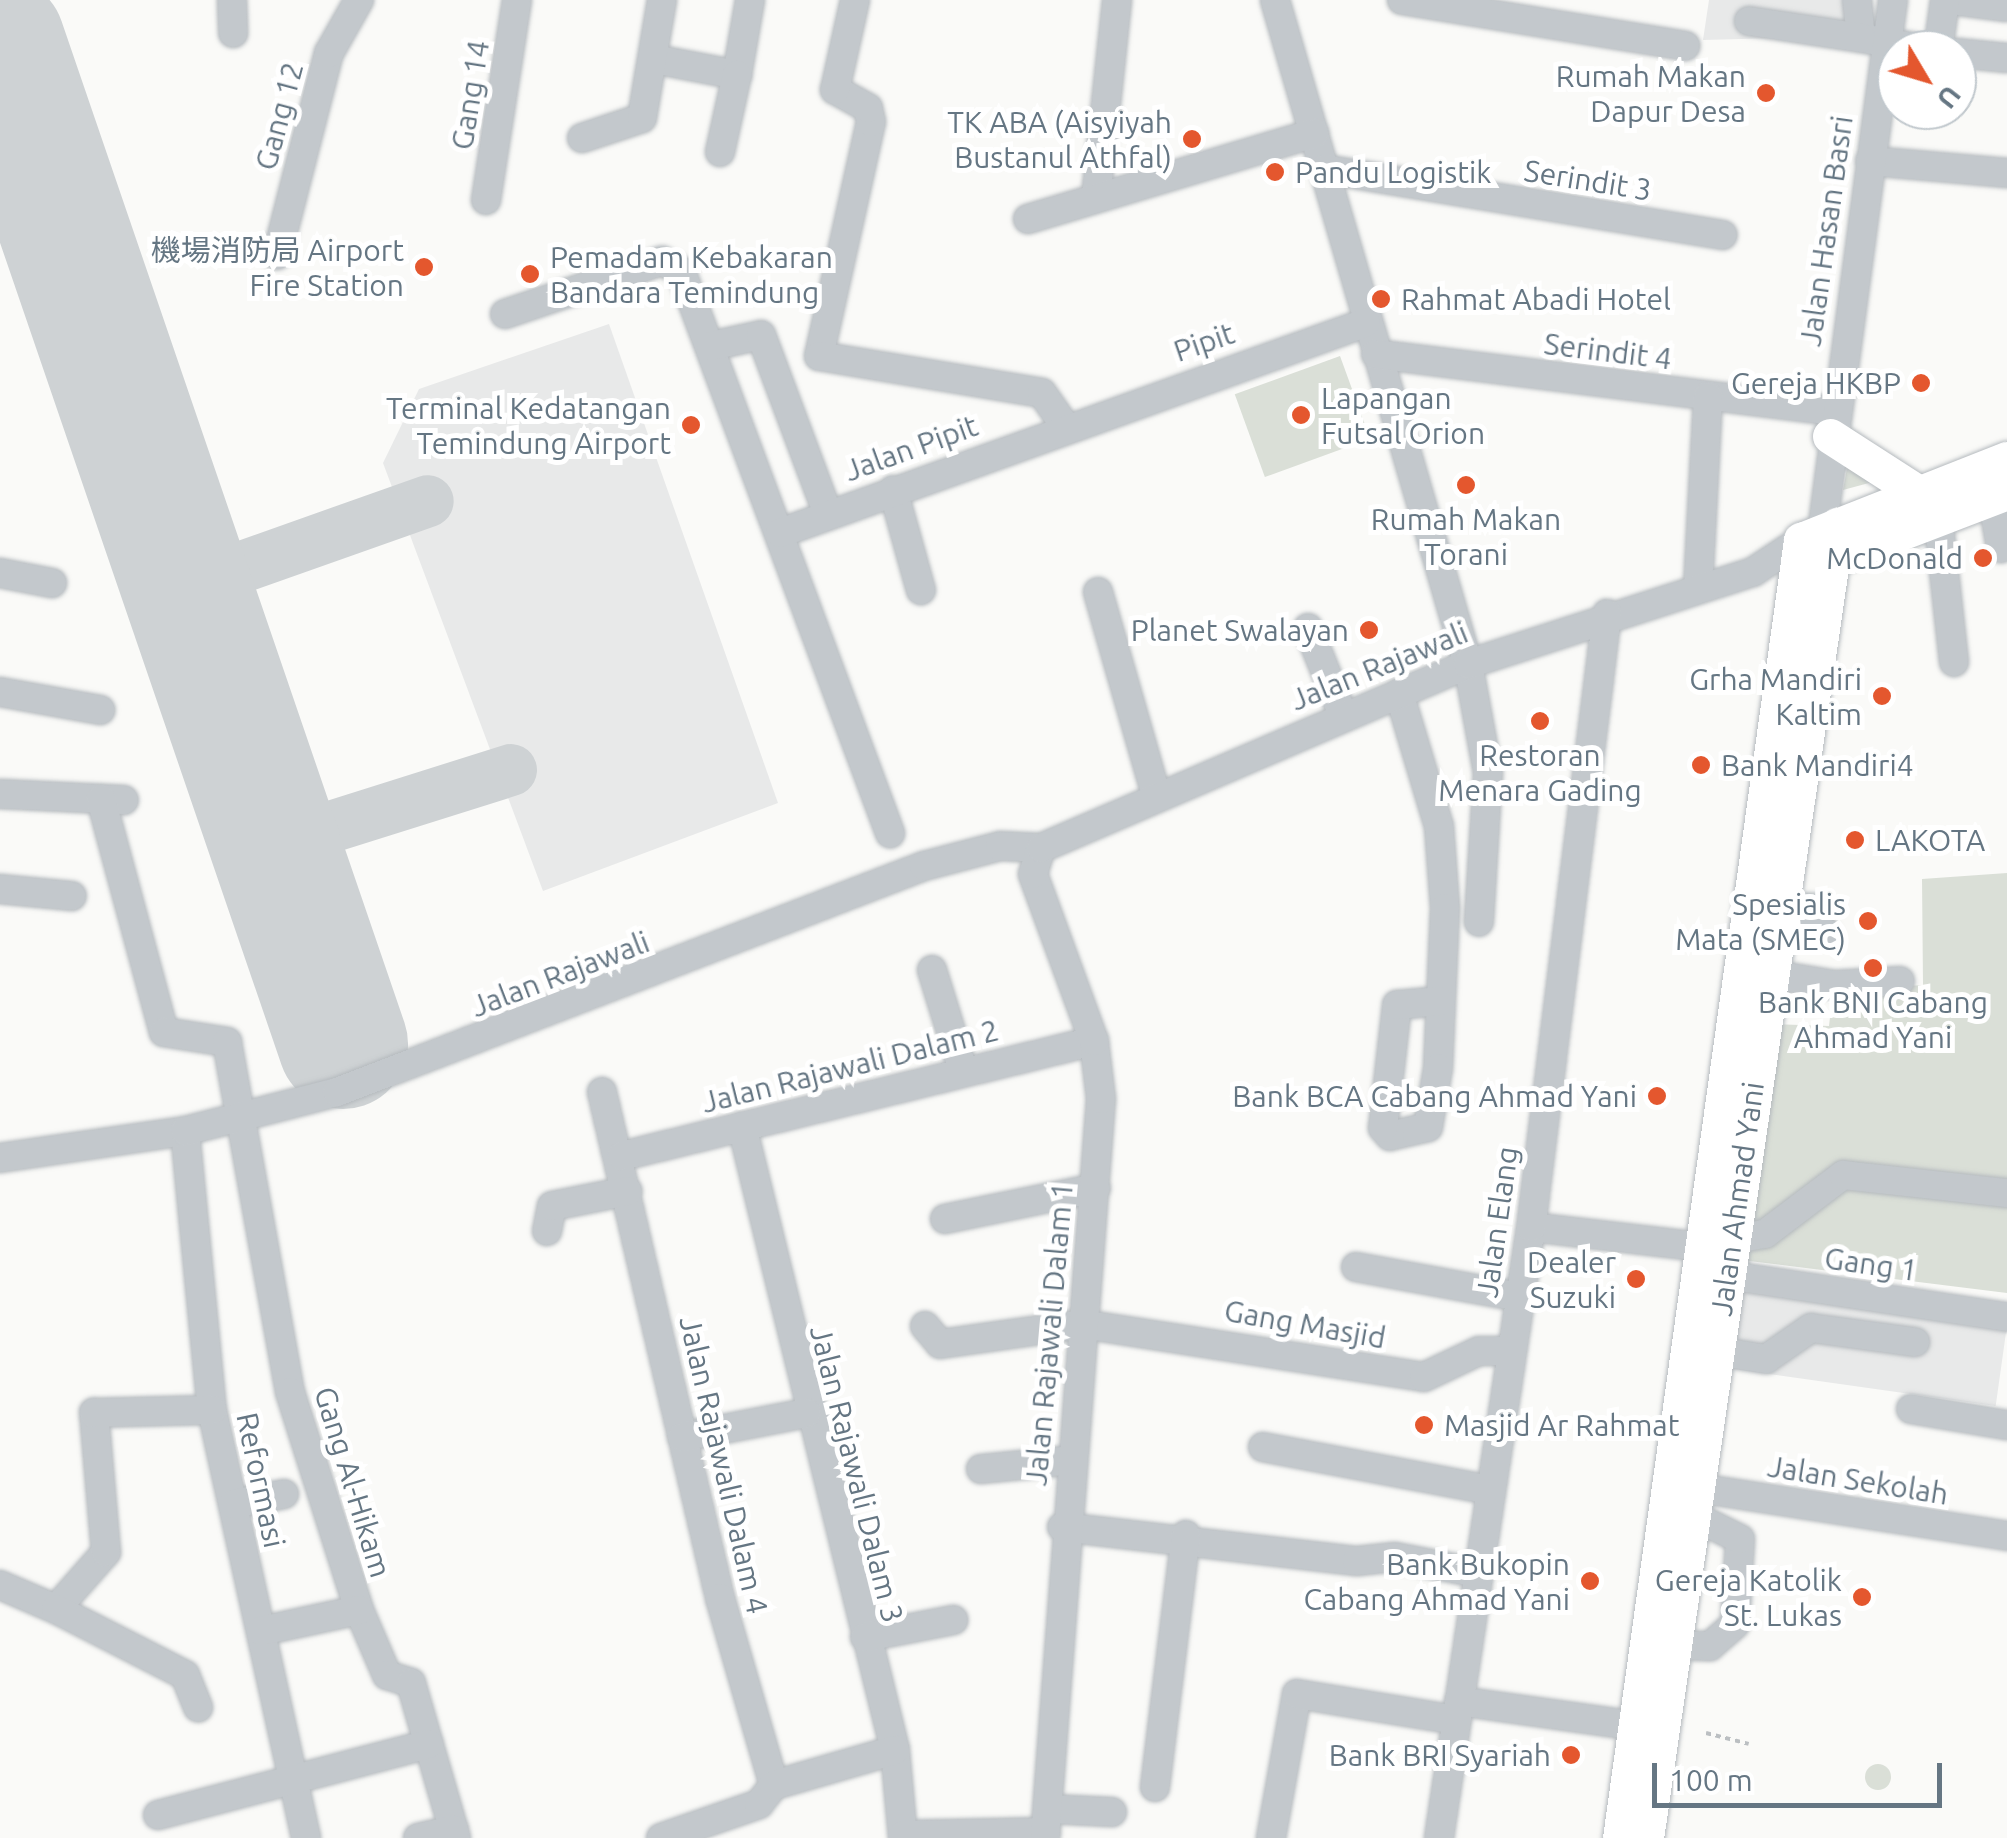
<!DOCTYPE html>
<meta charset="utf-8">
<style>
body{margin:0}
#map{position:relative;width:2007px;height:1838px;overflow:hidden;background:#fafaf8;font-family:Ubuntu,"Noto Sans SC",sans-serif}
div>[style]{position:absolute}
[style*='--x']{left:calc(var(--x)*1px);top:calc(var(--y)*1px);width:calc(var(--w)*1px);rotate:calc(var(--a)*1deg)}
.built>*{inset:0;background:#e8e9e9;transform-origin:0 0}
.green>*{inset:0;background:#dadfd7;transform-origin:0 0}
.round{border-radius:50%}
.taxiway>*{height:52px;margin:-26px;padding:0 26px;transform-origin:26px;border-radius:26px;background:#ced2d4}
.runway>*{height:130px;margin:-65px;padding:0 65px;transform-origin:65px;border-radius:65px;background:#ced2d4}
.path>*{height:4px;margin-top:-2px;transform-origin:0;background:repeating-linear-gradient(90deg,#bbbfc2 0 5px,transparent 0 10px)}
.roads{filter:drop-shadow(0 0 2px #b5babe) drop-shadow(0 0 2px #b5babe)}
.minor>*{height:28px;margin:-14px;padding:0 14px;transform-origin:14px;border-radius:14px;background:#c3c8cc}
.major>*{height:35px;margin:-17.5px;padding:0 17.5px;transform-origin:17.5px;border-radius:17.5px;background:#fff}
.dots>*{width:28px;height:28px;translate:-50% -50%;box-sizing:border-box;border:5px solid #fff;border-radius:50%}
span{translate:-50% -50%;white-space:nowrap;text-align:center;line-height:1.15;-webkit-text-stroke:10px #fff;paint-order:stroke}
.poi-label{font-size:30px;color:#657683}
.right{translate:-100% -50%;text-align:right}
.left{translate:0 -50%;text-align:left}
.street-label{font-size:30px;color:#657683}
.north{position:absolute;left:1877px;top:30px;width:100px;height:100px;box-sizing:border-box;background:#fff;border:2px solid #c1c8cd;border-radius:50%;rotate:128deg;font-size:28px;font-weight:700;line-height:40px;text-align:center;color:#657683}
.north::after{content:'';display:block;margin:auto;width:35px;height:45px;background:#e4572e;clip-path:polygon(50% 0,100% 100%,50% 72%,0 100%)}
.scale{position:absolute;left:1652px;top:1763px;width:290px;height:45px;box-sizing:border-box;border:5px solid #657683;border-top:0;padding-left:12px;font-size:30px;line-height:35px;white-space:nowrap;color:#657683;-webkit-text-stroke:8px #fff;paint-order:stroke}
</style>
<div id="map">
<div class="built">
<div style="clip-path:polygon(1709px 0,1854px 0,1850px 36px,1703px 40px)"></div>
<div style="clip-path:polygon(609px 324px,778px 803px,543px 891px,383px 463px,419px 389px)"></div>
<div style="left:1739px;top:1285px;width:271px;height:84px;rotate:8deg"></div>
</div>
<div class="green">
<div style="left:1340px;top:356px;width:88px;height:112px;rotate:70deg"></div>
<div style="clip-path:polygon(1848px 463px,1880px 480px,1843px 490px)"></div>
<div style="clip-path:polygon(2007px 873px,2007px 1293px,1741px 1260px,1773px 1024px,1829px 1026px,1833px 991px,1923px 985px,1922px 879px)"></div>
<div class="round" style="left:1865px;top:1764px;width:26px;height:26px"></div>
</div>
<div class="taxiway">
<div style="--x:171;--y:549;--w:44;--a:35.8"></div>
<div style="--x:207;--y:575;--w:18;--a:-6"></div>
<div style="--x:203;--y:642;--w:47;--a:-83.9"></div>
<div style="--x:208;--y:595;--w:28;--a:-52"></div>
<div style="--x:225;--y:573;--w:215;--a:-19.5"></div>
<div style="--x:261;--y:817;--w:48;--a:22.2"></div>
<div style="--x:305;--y:835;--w:216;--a:-17.5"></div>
<div style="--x:282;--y:878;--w:27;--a:-77"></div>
<div style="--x:288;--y:852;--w:24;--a:-45"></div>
</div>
<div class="runway">
<div style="--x:0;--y:42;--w:1059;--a:71.1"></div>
</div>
<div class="path">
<div style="--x:1706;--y:1733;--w:44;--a:14.3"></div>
</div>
<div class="roads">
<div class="minor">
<div style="--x:232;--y:0;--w:33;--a:88"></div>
<div style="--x:1275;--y:0;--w:691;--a:73.79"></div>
<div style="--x:1468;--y:664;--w:111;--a:79.6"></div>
<div style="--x:1488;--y:773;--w:149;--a:93.5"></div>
<div style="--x:1402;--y:0;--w:287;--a:9.2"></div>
<div style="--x:1857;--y:0;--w:38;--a:84"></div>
<div style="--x:1861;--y:38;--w:70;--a:9.9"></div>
<div style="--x:1952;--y:0;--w:55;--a:7.3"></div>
<div style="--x:1749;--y:21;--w:113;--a:8.6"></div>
<div style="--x:1938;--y:50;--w:50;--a:-82"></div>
<div style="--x:1957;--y:53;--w:50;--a:5.7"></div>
<div style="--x:654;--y:59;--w:85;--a:10.9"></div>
<div style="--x:737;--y:75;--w:76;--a:-80.2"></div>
<div style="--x:582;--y:138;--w:63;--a:-18.4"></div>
<div style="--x:642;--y:118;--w:120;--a:-80.4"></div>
<div style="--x:720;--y:152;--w:79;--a:-77.6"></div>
<div style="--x:1870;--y:161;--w:138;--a:5"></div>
<div style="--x:1324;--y:169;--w:404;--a:9.4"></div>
<div style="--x:1096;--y:197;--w:198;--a:-83.9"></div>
<div style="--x:486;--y:200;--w:202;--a:-81.2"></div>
<div style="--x:1028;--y:219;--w:299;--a:-16.7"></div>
<div style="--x:277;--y:255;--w:209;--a:-75.6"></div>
<div style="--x:329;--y:53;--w:61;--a:-60.5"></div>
<div style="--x:505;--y:314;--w:166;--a:-18.7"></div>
<div style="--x:662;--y:261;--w:21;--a:28"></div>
<div style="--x:681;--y:271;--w:600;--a:69.6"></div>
<div style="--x:711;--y:346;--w:51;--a:-12.4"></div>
<div style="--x:761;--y:335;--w:191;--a:69.5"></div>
<div style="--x:1376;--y:354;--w:460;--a:7.1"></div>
<div style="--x:819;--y:356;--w:240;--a:-77.5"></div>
<div style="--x:871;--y:122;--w:14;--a:-102"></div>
<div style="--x:868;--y:108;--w:38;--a:-151"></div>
<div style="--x:835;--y:90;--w:92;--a:-77.5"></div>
<div style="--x:819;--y:356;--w:226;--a:9.4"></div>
<div style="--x:1042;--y:393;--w:40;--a:55.1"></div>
<div style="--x:893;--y:490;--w:104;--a:74.4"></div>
<div style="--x:1992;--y:497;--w:52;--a:80"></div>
<div style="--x:1938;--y:517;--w:146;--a:83.7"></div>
<div style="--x:1822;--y:532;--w:537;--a:-82.4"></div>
<div style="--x:780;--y:533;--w:622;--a:-19.75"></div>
<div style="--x:0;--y:573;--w:53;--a:10.9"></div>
<div style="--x:1698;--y:588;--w:192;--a:-87"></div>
<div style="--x:1098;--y:592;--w:210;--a:74"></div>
<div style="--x:1308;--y:628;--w:94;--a:68.1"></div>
<div style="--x:0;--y:692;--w:102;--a:10.2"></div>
<div style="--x:1399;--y:693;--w:139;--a:73.3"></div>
<div style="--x:1439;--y:826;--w:82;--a:85.8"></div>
<div style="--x:1445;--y:908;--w:160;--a:92.5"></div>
<div style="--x:1438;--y:1068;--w:60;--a:99.6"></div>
<div style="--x:1428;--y:1127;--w:39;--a:167"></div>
<div style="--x:1390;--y:1136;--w:11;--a:-131"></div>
<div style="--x:1383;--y:1128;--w:124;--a:-83.5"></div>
<div style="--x:1397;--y:1005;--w:43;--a:-5.3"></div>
<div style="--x:0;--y:794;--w:124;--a:2.8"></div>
<div style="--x:101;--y:799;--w:241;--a:74.9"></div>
<div style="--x:164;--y:1032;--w:64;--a:9"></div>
<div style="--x:227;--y:1042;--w:356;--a:79.8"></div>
<div style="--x:290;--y:1392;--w:229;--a:72.4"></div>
<div style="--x:359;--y:1610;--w:71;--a:66.7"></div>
<div style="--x:387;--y:1675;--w:25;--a:18"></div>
<div style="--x:411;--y:1683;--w:161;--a:73.8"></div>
<div style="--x:0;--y:889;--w:72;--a:5.6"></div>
<div style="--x:1779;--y:906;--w:44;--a:3.9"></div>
<div style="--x:1775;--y:931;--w:51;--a:2.2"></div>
<div style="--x:932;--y:970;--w:105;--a:72.8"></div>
<div style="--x:1769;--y:974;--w:67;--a:9.5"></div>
<div style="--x:1835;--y:985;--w:65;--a:-3.5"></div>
<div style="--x:602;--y:1092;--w:520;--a:76.87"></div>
<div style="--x:720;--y:1598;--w:195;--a:73.9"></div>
<div style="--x:742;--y:1126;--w:642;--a:76.22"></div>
<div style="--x:895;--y:1750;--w:88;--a:84.8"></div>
<div style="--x:185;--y:1131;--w:280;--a:84.5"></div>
<div style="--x:212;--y:1410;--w:438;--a:77.6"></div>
<div style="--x:622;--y:1156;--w:486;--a:-13.7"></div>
<div style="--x:0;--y:1158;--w:187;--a:-8.3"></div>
<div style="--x:185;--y:1131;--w:157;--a:-14.4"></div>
<div style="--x:337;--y:1092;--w:629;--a:-21.06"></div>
<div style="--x:924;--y:866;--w:79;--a:-14.7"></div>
<div style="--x:1000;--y:846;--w:41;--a:2.8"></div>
<div style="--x:945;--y:1219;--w:154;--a:-11.6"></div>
<div style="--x:1531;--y:1227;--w:171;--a:6.7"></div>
<div style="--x:547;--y:1231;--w:25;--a:-79"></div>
<div style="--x:552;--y:1206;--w:77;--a:-11.2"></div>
<div style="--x:1730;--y:1240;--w:36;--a:-10"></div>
<div style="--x:1765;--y:1234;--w:98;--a:-37.1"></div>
<div style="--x:1843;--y:1175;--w:165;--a:6.3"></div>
<div style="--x:1356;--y:1267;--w:166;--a:10.4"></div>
<div style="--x:1726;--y:1275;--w:284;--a:8.5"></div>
<div style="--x:925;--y:1326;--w:23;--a:50"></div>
<div style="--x:940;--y:1344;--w:143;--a:-8"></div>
<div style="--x:1082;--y:1324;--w:346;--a:8.8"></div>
<div style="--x:1424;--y:1377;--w:61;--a:-25.3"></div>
<div style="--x:1479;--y:1351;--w:32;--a:0"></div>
<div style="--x:1716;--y:1351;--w:51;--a:9.1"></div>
<div style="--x:1766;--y:1359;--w:55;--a:-34.6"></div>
<div style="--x:1811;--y:1328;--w:105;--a:7.7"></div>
<div style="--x:1911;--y:1409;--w:97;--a:9.5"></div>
<div style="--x:682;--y:1437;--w:127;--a:-10.9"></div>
<div style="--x:1263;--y:1447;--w:232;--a:10.7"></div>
<div style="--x:981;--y:1469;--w:91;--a:-5.6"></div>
<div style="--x:1698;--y:1488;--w:313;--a:8.8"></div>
<div style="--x:233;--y:1504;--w:52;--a:-11.1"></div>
<div style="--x:1062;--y:1527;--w:297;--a:6.6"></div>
<div style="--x:1357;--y:1561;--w:38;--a:-6"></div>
<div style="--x:1395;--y:1557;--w:84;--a:11"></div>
<div style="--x:0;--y:1585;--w:61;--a:23.2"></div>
<div style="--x:56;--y:1609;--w:76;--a:-48.7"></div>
<div style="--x:106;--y:1552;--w:140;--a:-94.9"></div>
<div style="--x:94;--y:1413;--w:118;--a:-1.5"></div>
<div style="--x:56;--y:1609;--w:145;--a:27.1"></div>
<div style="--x:185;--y:1675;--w:35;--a:68"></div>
<div style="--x:261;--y:1631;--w:100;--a:-12.1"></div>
<div style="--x:865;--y:1637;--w:90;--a:-10.9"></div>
<div style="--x:1673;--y:1645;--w:37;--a:2"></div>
<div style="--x:1710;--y:1646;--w:33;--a:-41"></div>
<div style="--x:1735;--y:1624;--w:85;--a:-86.6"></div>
<div style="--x:1740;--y:1539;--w:51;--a:-153.4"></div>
<div style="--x:1459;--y:1701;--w:179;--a:8"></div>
<div style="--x:1155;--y:1787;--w:254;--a:-83"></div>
<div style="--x:1050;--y:1809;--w:62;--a:2.8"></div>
<div style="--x:158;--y:1815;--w:280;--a:-14.7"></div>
<div style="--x:903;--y:1835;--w:143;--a:-1.2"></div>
<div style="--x:418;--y:1838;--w:37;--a:-13"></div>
<div style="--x:661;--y:1838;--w:104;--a:-19.1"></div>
<div style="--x:759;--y:1804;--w:24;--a:-52"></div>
<div style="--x:774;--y:1785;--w:126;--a:-16.1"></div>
<div style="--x:1045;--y:1838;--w:741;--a:-85.67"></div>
<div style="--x:1101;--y:1099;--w:58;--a:-96.9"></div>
<div style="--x:1094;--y:1041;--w:178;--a:-110.1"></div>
<div style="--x:1033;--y:874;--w:27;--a:-73"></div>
<div style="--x:1041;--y:848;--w:465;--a:-23.3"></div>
<div style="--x:1468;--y:664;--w:299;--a:-17.9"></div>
<div style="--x:1753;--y:572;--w:58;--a:-33.7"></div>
<div style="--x:1271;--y:1838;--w:146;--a:-79.8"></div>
<div style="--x:1297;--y:1694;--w:161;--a:9.3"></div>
<div style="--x:1439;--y:1838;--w:618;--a:-81.44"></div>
<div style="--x:1531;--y:1227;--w:618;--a:-82.93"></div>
</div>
<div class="major">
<div style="--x:1830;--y:436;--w:103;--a:32.8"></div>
<div style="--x:1817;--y:565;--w:204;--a:-21"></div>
<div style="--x:1620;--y:1838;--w:1311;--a:-82.06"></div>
<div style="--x:1801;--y:540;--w:221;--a:-21.5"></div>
<div style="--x:1646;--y:1838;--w:1327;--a:-81.72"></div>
</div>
</div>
<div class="dots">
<div style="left:1766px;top:93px;background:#e4572e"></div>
<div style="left:1192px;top:139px;background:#e4572e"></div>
<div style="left:1275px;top:172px;background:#e4572e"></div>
<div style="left:424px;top:267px;background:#e4572e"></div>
<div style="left:530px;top:274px;background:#e4572e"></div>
<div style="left:1381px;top:299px;background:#e4572e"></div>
<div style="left:1921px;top:383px;background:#e4572e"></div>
<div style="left:1301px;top:415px;background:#e4572e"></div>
<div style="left:691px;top:425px;background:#e4572e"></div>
<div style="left:1466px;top:485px;background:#e4572e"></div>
<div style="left:1983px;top:558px;background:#e4572e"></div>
<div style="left:1369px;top:630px;background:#e4572e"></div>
<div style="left:1882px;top:696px;background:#e4572e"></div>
<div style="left:1540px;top:721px;background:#e4572e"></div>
<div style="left:1701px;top:765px;background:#e4572e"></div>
<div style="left:1855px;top:840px;background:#e4572e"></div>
<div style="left:1868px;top:921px;background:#e4572e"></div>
<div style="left:1873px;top:968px;background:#e4572e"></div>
<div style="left:1657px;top:1096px;background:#e4572e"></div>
<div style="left:1636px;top:1279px;background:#e4572e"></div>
<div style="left:1424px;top:1425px;background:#e4572e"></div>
<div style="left:1590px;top:1581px;background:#e4572e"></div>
<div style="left:1862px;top:1597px;background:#e4572e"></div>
<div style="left:1571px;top:1755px;background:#e4572e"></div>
</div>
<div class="poi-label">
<span class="right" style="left:1746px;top:93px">Rumah Makan<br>Dapur Desa</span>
<span class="right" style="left:1172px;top:139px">TK ABA (Aisyiyah<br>Bustanul Athfal)</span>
<span class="left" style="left:1295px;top:172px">Pandu Logistik</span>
<span class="right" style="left:404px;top:267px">機場消防局 Airport<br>Fire Station</span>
<span class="left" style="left:550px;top:274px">Pemadam Kebakaran<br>Bandara Temindung</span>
<span class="left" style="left:1401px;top:299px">Rahmat Abadi Hotel</span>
<span class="right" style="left:1901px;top:383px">Gereja HKBP</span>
<span class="left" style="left:1321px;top:415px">Lapangan<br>Futsal Orion</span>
<span class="right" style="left:671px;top:425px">Terminal Kedatangan<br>Temindung Airport</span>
<span style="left:1466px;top:536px">Rumah Makan<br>Torani</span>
<span class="right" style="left:1963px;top:558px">McDonald</span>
<span class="right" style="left:1349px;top:630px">Planet Swalayan</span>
<span class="right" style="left:1862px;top:696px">Grha Mandiri<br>Kaltim</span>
<span style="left:1540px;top:772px">Restoran<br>Menara Gading</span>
<span class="left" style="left:1721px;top:765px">Bank Mandiri4</span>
<span class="left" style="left:1875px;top:840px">LAKOTA</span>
<span class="right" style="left:1846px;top:921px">Spesialis<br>Mata (SMEC)</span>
<span style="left:1873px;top:1019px">Bank BNI Cabang<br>Ahmad Yani</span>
<span class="right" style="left:1637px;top:1096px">Bank BCA Cabang Ahmad Yani</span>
<span class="right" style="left:1616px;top:1279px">Dealer<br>Suzuki</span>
<span class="left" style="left:1444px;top:1425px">Masjid Ar Rahmat</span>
<span class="right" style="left:1570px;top:1581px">Bank Bukopin<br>Cabang Ahmad Yani</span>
<span class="right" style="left:1842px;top:1597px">Gereja Katolik<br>St. Lukas</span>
<span class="right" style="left:1551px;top:1755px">Bank BRI Syariah</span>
</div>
<div class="street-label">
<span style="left:470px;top:95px;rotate:-81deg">Gang 14</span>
<span style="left:279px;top:116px;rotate:-75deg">Gang 12</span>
<span style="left:1588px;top:180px;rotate:9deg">Serindit 3</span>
<span style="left:1826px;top:231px;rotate:-82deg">Jalan Hasan Basri</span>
<span style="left:1204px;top:342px;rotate:-19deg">Pipit</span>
<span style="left:1608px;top:351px;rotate:7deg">Serindit 4</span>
<span style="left:911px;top:448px;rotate:-20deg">Jalan Pipit</span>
<span style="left:1379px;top:666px;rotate:-22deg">Jalan Rajawali</span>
<span style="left:560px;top:974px;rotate:-21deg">Jalan Rajawali</span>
<span style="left:850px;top:1066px;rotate:-14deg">Jalan Rajawali Dalam 2</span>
<span style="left:1737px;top:1199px;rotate:-82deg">Jalan Ahmad Yani</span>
<span style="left:1497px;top:1222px;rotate:-82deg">Jalan Elang</span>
<span style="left:1871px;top:1264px;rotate:8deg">Gang 1</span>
<span style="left:1305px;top:1324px;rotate:10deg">Gang Masjid</span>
<span style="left:1049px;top:1334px;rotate:-85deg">Jalan Rajawali Dalam 1</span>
<span style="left:724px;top:1465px;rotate:77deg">Jalan Rajawali Dalam 4</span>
<span style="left:857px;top:1474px;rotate:76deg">Jalan Rajawali Dalam 3</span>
<span style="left:261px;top:1480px;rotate:78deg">Reformasi</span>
<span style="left:1858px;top:1480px;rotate:9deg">Jalan Sekolah</span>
<span style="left:353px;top:1482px;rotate:73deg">Gang Al-Hikam</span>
</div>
<div class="north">U</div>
<div class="scale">100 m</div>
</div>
